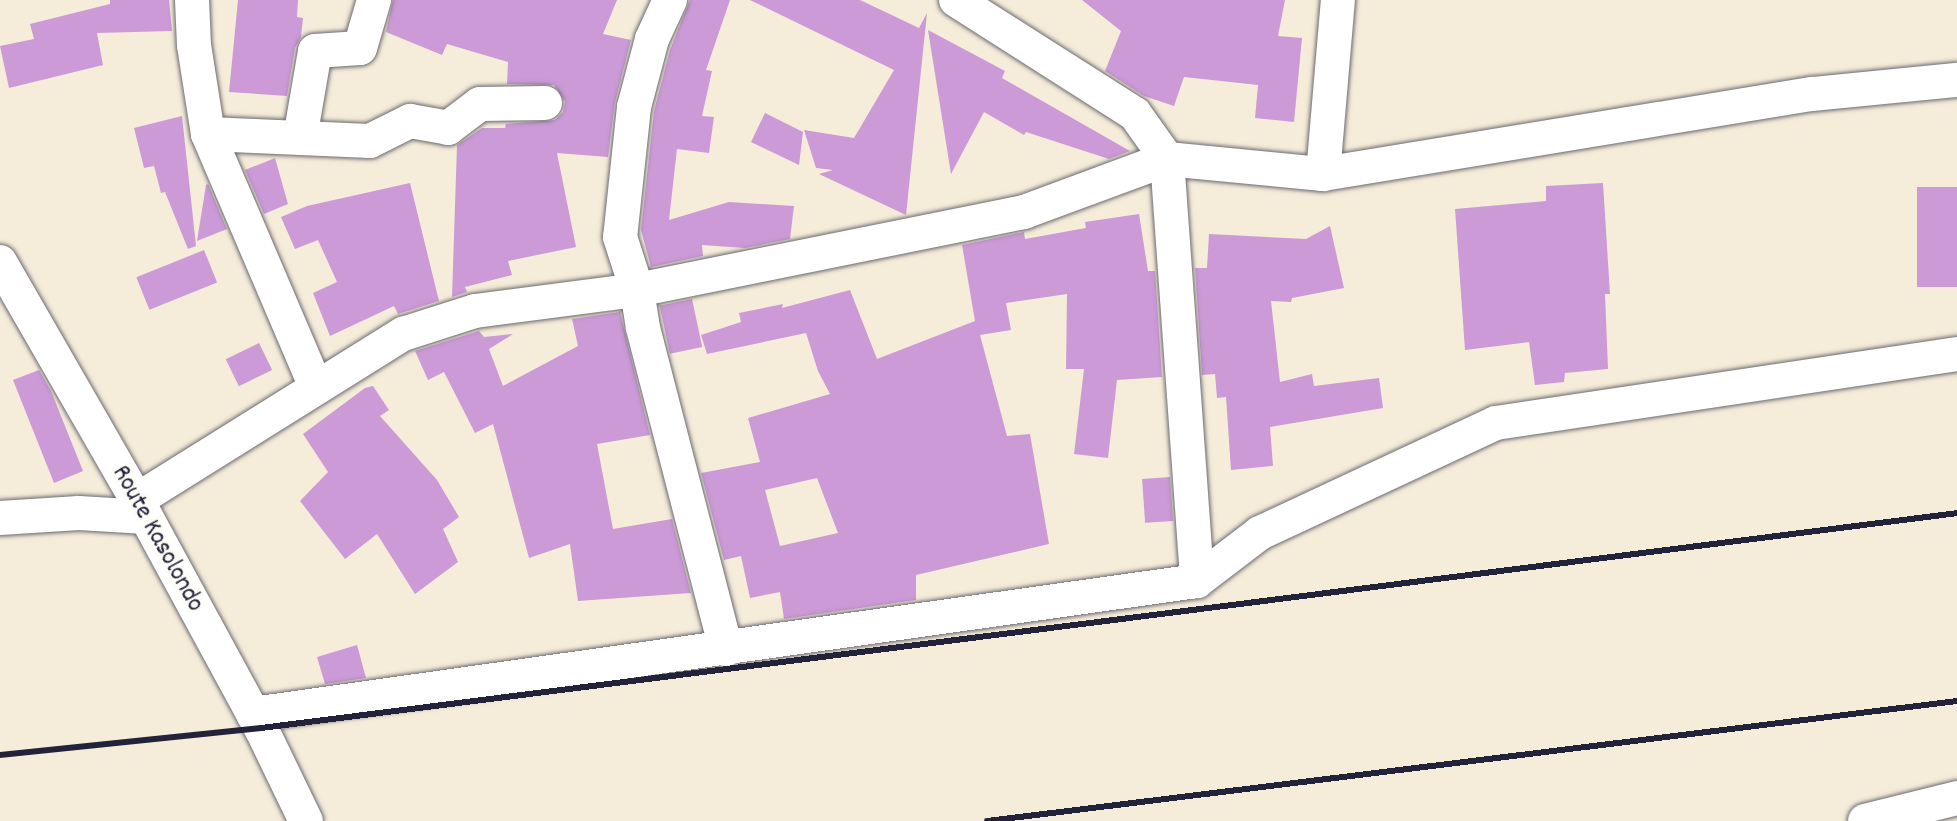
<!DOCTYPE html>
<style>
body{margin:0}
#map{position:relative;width:1957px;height:821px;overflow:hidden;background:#f5edd9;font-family:Dekko,sans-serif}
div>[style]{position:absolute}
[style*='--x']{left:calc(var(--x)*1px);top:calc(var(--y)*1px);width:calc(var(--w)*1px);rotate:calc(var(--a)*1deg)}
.building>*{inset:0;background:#cb9ad7;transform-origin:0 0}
.roads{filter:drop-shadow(0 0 2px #6c6972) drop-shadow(0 0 2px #6c6972)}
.street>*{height:34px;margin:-17px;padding:0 17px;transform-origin:17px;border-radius:17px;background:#fff}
.rail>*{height:6px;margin:-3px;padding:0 3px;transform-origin:3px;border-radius:3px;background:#22223b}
span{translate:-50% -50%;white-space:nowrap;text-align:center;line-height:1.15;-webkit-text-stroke:8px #fdfcf7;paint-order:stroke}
.street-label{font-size:26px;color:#22223b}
</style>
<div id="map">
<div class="building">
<div style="clip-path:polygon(110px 0,169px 0,172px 31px,97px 33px,103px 65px,9px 88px,0 46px,34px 39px,30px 24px,110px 4px)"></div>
<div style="clip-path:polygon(238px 0,298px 0,297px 17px,303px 18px,301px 37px,295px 48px,287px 96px,229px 92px)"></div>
<div style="clip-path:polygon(393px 0,617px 0,603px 34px,631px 40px,615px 102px,608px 157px,557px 153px,576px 247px,508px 261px,512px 275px,465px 287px,467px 292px,452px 297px,457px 145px,482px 128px,505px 128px,506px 124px,555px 120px,563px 112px,565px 102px,554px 85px,507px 84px,508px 62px,447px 44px,442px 55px,386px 32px)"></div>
<div style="clip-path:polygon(690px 0,730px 0,706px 70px,712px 71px,702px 116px,714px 117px,709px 153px,677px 149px,669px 220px,729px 202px,794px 206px,790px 239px,745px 248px,702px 245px,703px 256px,651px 267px,641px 230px,654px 111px,670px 50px)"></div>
<div style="clip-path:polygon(750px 0,860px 0,919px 28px,927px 13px,906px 215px,819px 174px,833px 170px,816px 168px,804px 130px,854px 138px,894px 70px)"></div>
<div style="clip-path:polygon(1082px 0,1285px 0,1278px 36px,1302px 38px,1294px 122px,1255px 118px,1258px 85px,1184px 77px,1174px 106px,1144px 96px,1105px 71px,1121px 31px)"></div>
<div style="clip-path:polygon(928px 30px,1005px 71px,1002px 78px,1130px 151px,1109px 159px,1026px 132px,1024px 135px,984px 112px,951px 174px)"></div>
<div style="clip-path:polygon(765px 113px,803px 132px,799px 165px,751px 142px)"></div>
<div style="clip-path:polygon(182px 116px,196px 246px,188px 249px,165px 192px,161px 193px,154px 166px,144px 168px,134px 128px)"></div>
<div style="clip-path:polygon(275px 158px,288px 204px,264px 214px,245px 170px)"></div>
<div style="clip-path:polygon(410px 183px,439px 301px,398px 314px,394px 306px,330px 336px,313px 293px,337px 282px,318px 240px,295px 249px,281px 217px,307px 206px)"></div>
<div style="clip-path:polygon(1603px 183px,1610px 294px,1605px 294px,1608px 369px,1565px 373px,1564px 382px,1535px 385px,1529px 342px,1465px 350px,1455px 209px,1546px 201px,1546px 186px)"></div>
<div style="clip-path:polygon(208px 184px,227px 229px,197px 241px,206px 185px)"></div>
<div style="left:1917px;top:187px;width:40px;height:100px"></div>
<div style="clip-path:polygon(evenodd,1139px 214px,1148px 271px,1155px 271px,1162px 377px,1117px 380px,1108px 458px,1074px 454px,1084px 369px,1066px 369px,1067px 294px,1006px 303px,1011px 330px,980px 335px,1007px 436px,1030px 434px,1049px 544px,916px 575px,916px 600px,784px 619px,780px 592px,750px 598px,741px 556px,724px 560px,701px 473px,760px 462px,748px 418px,830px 394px,818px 371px,806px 333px,707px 354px,701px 335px,741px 322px,739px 313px,783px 304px,782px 308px,850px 290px,877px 359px,975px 321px,962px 245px,1024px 232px,1025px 239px,1086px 228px,1085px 222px,1139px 214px,817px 478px,838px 533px,780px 546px,765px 490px,817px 478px)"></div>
<div style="clip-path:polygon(1330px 226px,1344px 288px,1292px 298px,1291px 302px,1271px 301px,1280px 382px,1312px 374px,1314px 386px,1379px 378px,1383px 408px,1270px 427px,1273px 466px,1231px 470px,1226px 397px,1217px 398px,1215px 374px,1202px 375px,1195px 268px,1207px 268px,1209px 234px,1306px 239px)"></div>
<div style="left:204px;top:250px;width:35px;height:73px;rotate:68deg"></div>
<div style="left:692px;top:299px;width:49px;height:33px;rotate:78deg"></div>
<div style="clip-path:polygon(620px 312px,650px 435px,597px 444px,613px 529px,672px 519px,691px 593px,578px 601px,570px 544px,529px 558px,493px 424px,475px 433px,444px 372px,428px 380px,415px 351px,479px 331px,484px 337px,513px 334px,489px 349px,503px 386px,578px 346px,572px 319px)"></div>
<div style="left:259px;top:343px;width:30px;height:37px;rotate:64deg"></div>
<div style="clip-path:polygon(39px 370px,51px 391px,83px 471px,54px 483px,13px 380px)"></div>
<div style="clip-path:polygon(373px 386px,389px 410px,380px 416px,437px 480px,459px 517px,443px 529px,458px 562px,415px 594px,377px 534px,345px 559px,300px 501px,328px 472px,303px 434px,365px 388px)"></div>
<div style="left:1170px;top:477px;width:44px;height:28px;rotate:86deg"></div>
<div style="clip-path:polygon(357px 645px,366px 678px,325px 684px,317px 657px)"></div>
</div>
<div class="roads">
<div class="street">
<div style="--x:192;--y:0;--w:45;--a:87.5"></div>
<div style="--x:194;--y:45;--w:90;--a:81.1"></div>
<div style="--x:208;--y:134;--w:275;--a:66.9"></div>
<div style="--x:670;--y:0;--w:43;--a:114.8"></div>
<div style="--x:652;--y:39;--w:70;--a:104.8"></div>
<div style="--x:634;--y:107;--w:131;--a:96.1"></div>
<div style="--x:620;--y:237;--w:56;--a:72.2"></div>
<div style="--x:637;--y:290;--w:38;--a:81"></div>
<div style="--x:643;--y:328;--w:332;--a:75.5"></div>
<div style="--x:956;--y:0;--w:212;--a:32.5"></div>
<div style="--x:1135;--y:114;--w:55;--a:54.6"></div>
<div style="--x:1167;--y:159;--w:157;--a:5.5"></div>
<div style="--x:1323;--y:174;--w:496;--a:-9.3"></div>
<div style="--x:1813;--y:94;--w:145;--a:-5.6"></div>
<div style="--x:208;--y:134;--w:162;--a:2.5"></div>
<div style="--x:370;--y:141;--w:45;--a:-26.6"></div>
<div style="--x:410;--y:121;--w:39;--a:10"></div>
<div style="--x:448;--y:128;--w:40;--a:-37"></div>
<div style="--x:480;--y:104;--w:65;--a:-0.9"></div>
<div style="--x:300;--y:138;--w:88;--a:-80.2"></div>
<div style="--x:315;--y:51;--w:45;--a:-3.8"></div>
<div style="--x:360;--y:48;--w:50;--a:-73.7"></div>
<div style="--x:1323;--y:174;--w:175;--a:-85.1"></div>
<div style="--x:0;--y:262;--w:275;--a:60.1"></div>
<div style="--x:137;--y:500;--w:260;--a:61.5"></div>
<div style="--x:261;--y:728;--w:103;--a:64.2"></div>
<div style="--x:137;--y:500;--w:314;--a:-32"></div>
<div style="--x:403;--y:334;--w:76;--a:-17.7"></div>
<div style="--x:475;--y:311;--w:163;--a:-7.4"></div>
<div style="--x:637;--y:290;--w:395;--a:-11.4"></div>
<div style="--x:1024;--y:212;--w:153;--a:-20.3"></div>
<div style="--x:1167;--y:159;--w:423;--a:85.9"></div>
<div style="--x:0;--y:518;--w:79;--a:-3.6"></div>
<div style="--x:79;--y:513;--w:67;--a:3.4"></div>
<div style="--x:253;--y:714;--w:953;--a:-8.02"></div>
<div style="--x:1197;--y:581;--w:79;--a:-37.3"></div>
<div style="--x:1260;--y:533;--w:260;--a:-25"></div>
<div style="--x:1496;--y:423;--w:466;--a:-8.5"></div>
<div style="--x:1865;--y:821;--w:95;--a:-14"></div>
</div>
</div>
<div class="rail">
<div style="--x:0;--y:755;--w:262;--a:-5.9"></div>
<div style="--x:261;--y:728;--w:1710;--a:-7.22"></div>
<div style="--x:987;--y:821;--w:977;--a:-7.05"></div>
</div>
<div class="street-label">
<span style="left:157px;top:539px;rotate:61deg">Route Kasolondo</span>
</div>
</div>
